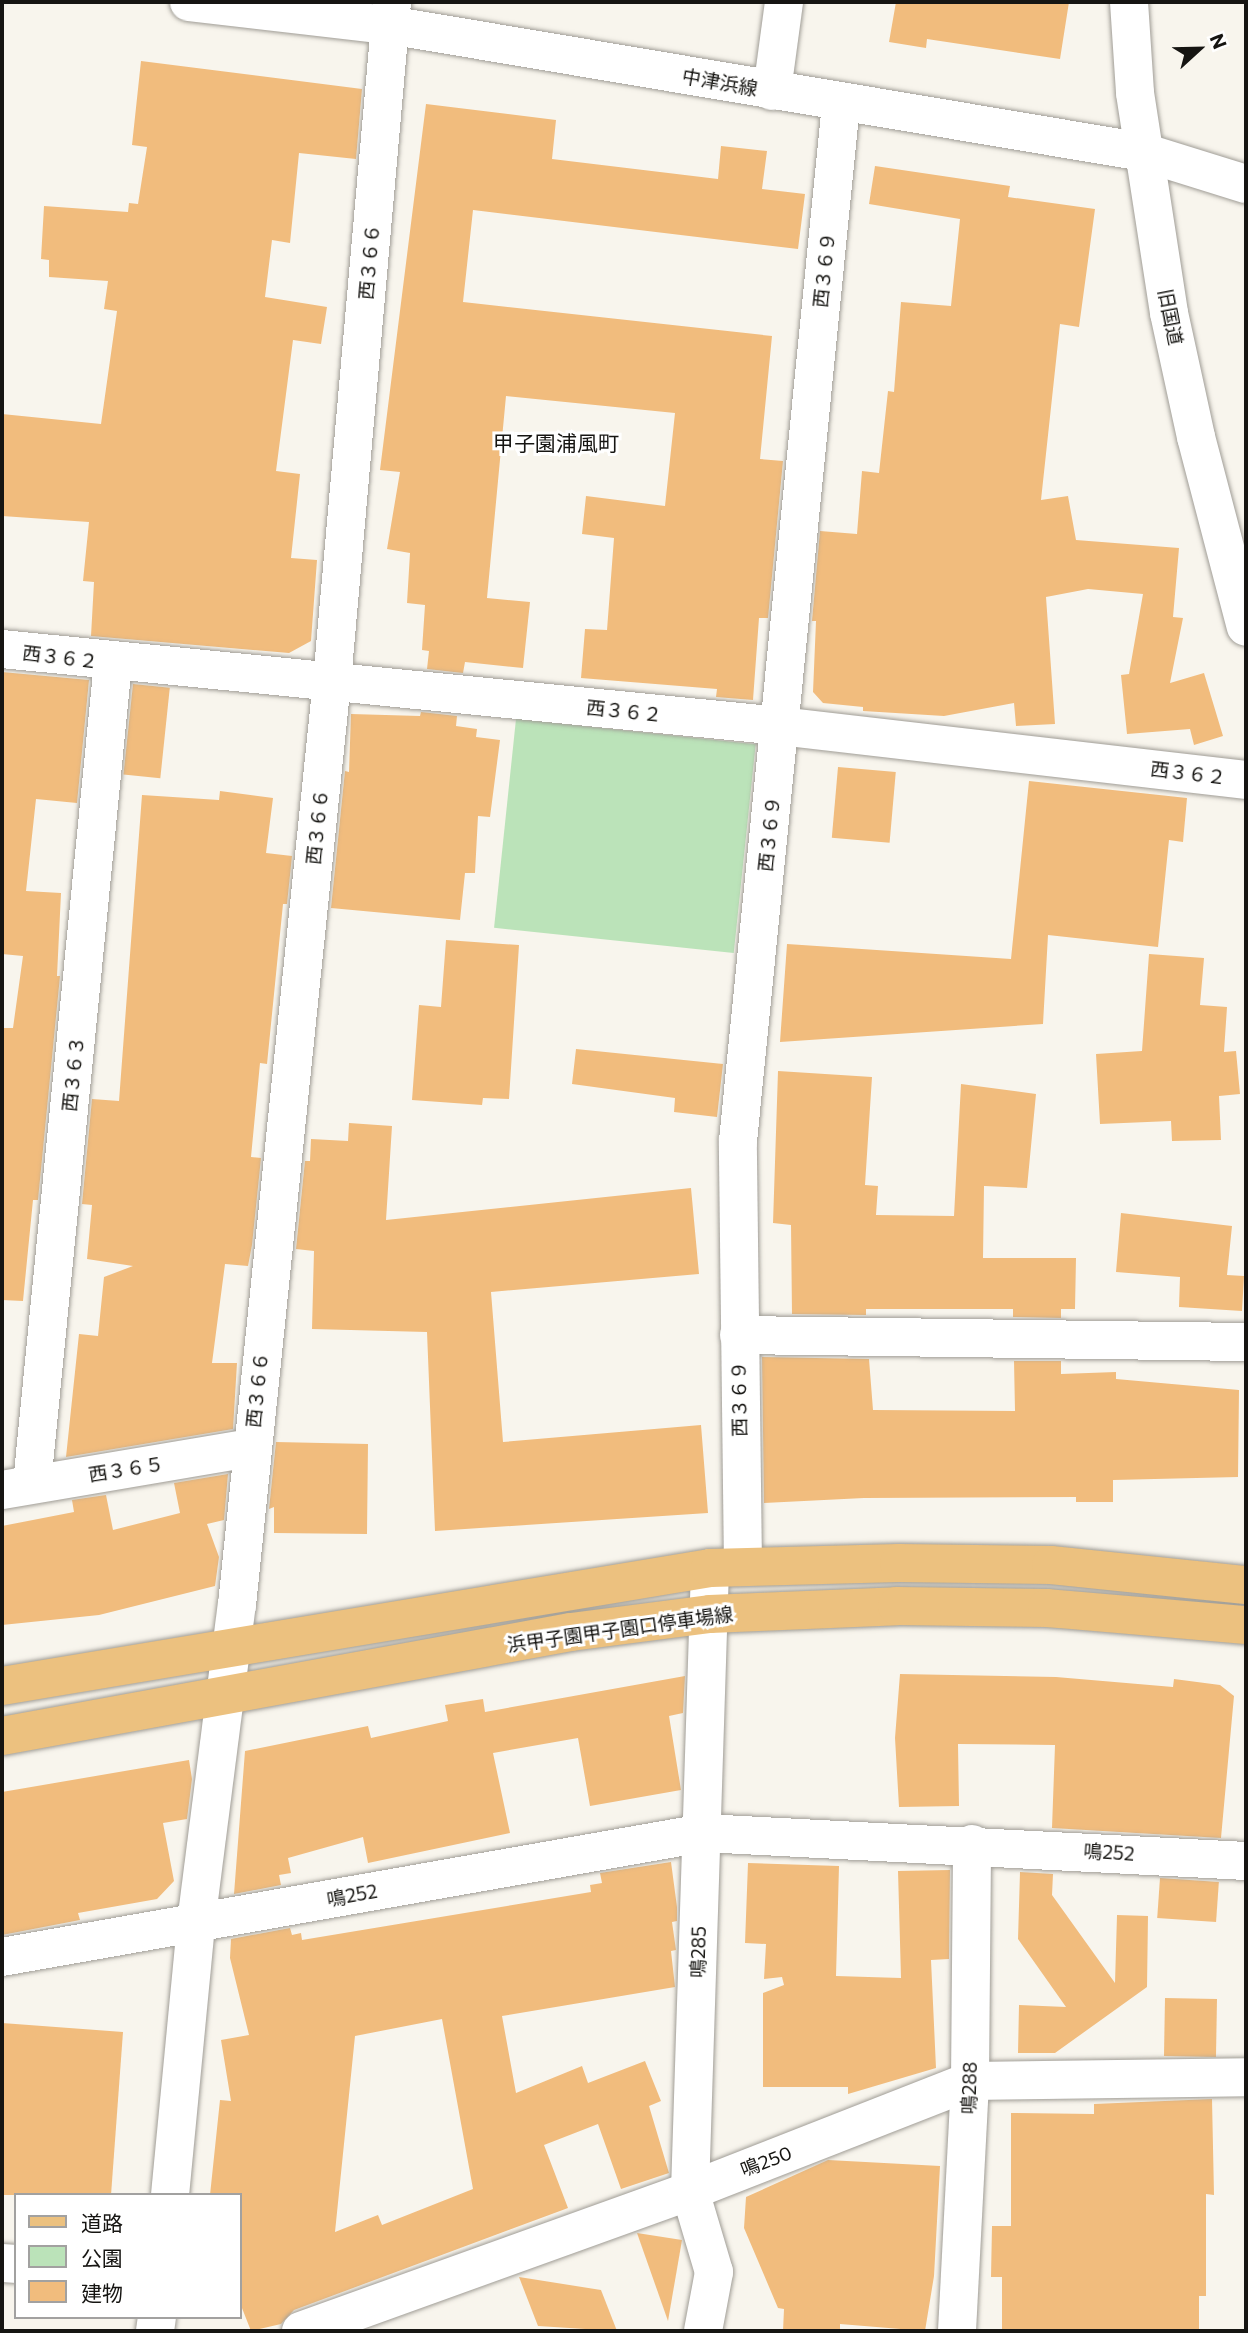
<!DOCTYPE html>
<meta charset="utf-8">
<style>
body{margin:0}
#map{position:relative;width:1248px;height:2333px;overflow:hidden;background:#f8f5ed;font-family:Commissioner,"Noto Sans JP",sans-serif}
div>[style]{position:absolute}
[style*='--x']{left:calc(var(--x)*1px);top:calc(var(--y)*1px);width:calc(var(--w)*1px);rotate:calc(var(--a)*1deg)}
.green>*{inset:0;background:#bbe3b9;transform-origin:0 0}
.building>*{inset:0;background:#f1bc7d;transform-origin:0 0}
.roads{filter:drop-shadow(0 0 2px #a09d96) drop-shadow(0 0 2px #a09d96)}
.minor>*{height:38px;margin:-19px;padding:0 19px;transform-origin:19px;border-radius:19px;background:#fff}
.major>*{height:38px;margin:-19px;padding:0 19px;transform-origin:19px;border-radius:19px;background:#ecc17f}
span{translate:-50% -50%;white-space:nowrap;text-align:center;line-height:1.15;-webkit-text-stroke:6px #fff;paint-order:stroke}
.street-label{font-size:19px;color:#161512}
.neighbourhood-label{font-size:21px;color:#161512}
.frame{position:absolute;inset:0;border:4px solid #161512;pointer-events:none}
.legend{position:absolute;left:14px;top:2193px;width:228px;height:126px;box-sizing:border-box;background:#fff;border:2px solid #a2a1a0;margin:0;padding:9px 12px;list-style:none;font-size:21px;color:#161512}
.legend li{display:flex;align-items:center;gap:14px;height:35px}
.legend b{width:35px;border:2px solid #a2a1a0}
.north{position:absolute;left:1164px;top:14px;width:70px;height:70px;-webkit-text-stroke:5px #fff;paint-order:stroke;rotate:68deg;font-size:19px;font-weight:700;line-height:28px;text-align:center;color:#161512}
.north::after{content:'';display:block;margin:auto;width:24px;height:32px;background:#161512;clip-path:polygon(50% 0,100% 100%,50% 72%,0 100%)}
</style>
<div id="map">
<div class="green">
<div style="left:516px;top:719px;width:241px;height:210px;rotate:6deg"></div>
</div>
<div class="building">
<div style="clip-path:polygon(896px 2px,1069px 2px,1060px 59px,927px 39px,926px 48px,889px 42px)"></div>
<div style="clip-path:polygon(141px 61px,362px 89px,356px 159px,299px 153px,290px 243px,272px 240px,265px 297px,327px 307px,321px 344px,293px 340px,276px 471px,300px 474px,291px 558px,317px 560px,311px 641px,289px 653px,91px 636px,94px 582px,83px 581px,89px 522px,2px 516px,2px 414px,101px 424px,117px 311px,104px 309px,108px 281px,49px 277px,49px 260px,41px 259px,44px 206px,128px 212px,129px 203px,138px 204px,147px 147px,132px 145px)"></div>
<div style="clip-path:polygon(426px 104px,556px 120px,552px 159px,718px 179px,721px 146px,767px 151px,762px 189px,805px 194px,798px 249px,473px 210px,463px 302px,772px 336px,760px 459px,783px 461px,768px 618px,759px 618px,753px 700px,716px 697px,717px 689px,581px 678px,585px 629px,607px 630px,614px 538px,582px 534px,586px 496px,665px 506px,675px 413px,506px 396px,487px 598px,530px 602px,523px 668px,465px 662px,463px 673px,427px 669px,429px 651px,422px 650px,425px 605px,407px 603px,410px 553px,387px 549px,400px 472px,380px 470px)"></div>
<div style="clip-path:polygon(875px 166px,1010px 186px,1008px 197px,1095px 209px,1079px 327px,1060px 324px,1041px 500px,1068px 496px,1076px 540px,1179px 548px,1173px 617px,1183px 618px,1170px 683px,1204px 673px,1223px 736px,1194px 745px,1190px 729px,1127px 734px,1121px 675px,1129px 674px,1143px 594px,1088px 589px,1046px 597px,1055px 724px,1016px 726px,1014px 703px,944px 716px,863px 711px,863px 707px,823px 703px,813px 692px,816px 621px,812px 621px,820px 531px,857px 534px,862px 471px,879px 473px,888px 391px,894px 392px,901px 302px,951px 306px,960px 219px,869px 204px)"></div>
<div style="clip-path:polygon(2px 672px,89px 680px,77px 803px,36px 799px,26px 891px,61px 893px,57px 976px,60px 976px,38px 1200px,33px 1200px,23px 1301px,2px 1300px,2px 1028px,13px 1028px,23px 956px,2px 954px)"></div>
<div style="left:133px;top:684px;width:37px;height:91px;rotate:6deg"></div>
<div style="clip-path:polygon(421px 712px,457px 716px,456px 726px,477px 729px,476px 737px,500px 740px,490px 817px,478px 816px,475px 873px,465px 873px,460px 920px,331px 908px,345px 771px,349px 772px,351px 714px,420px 716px)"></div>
<div style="left:838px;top:767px;width:58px;height:71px;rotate:5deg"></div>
<div style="clip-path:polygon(1029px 781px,1187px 798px,1183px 842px,1169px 840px,1158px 947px,1048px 935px,1043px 1024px,780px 1042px,787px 944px,1011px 959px)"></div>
<div style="clip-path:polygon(220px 791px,273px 798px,266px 853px,292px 856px,287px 904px,283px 904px,267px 1064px,260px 1063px,251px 1157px,261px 1158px,252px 1245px,248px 1266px,225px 1264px,212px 1363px,237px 1363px,233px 1429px,66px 1457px,79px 1334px,98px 1336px,104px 1277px,133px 1266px,87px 1259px,92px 1205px,82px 1204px,92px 1099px,119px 1101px,142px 795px,219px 800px)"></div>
<div style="clip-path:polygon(446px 940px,519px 945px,509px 1099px,483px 1098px,482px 1105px,412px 1100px,419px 1005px,441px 1007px)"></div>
<div style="clip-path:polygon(1149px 954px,1204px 958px,1200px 1005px,1227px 1007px,1224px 1052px,1236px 1051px,1240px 1094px,1219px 1096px,1221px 1140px,1172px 1141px,1171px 1121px,1100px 1124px,1096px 1054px,1142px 1051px)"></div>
<div style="clip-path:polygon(576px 1049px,723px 1064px,717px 1117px,674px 1112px,675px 1098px,572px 1084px)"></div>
<div style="clip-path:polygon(778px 1071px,872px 1077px,865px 1185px,878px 1186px,876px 1215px,954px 1216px,961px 1084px,1036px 1094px,1027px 1188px,984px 1186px,983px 1258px,1076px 1258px,1075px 1309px,1061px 1309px,1061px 1318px,1013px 1317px,1013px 1309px,866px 1309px,866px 1315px,792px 1314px,791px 1225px,773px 1223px)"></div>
<div style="clip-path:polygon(349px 1123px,392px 1126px,386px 1220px,691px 1188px,699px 1274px,491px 1292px,503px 1442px,701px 1425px,708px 1513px,435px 1531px,427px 1332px,312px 1329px,314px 1251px,296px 1249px,305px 1161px,310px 1161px,311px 1139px,348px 1141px)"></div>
<div style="clip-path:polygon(1121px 1213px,1232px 1226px,1227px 1275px,1244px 1276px,1242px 1311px,1179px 1307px,1180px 1277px,1116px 1272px)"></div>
<div style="clip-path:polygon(762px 1357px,869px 1359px,873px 1410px,1015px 1411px,1014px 1361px,1061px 1361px,1061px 1374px,1116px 1372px,1116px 1379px,1239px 1390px,1238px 1477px,1113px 1480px,1113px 1502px,1076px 1502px,1076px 1497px,864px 1498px,764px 1503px)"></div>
<div style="clip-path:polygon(276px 1442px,368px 1444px,367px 1534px,274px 1533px,274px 1507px,269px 1509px)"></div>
<div style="clip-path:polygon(228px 1474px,224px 1520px,207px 1524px,219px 1557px,215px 1586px,99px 1615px,2px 1625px,2px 1526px,74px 1512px,72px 1500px,106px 1495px,113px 1530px,180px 1513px,174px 1483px)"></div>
<div style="clip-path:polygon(900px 1674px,1056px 1677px,1173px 1687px,1174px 1679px,1220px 1685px,1234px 1696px,1221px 1838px,1052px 1828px,1055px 1745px,958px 1744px,959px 1806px,899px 1807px,895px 1738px)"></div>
<div style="clip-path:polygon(685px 1676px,683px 1713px,669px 1716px,681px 1790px,590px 1806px,578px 1738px,493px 1753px,510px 1833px,368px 1863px,363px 1837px,288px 1858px,291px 1873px,279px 1875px,281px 1885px,234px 1894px,245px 1751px,368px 1726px,371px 1738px,448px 1721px,445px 1705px,483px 1699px,485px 1712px)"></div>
<div style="clip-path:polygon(189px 1760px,192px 1779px,187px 1819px,163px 1823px,174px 1881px,157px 1899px,78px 1913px,80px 1920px,2px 1935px,2px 1792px)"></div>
<div style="clip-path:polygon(evenodd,671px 1862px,677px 1907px,677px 1921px,672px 1922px,676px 1950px,671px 1951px,675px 1987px,502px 2016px,516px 2093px,582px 2066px,588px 2083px,645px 2061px,661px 2101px,649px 2106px,669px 2173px,621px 2189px,598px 2124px,544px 2145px,568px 2208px,294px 2310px,281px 2324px,251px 2331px,240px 2303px,240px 2195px,210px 2195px,220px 2100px,231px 2101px,221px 2040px,249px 2035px,230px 1958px,231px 1939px,290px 1928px,292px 1935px,301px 1933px,302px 1940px,591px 1892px,590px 1885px,602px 1883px,600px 1873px,671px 1862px,442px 2019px,473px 2189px,382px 2225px,378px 2215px,335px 2232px,355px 2036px,442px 2019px)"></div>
<div style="clip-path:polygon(748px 1863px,839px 1866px,836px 1976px,901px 1978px,898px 1871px,950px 1870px,949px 1959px,931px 1960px,936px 2068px,848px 2094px,848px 2087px,763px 2087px,763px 1993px,784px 1985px,782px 1977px,764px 1979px,766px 1944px,745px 1943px)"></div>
<div style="clip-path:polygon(1020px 1872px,1053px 1874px,1052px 1895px,1115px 1983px,1117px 1915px,1148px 1916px,1147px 1987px,1055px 2053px,1018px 2053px,1019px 2005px,1066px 2007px,1018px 1939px)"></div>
<div style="left:1160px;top:1878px;width:59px;height:40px;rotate:4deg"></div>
<div style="left:1165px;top:1998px;width:52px;height:58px;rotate:1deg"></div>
<div style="clip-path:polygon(2px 2023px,123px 2032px,111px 2195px,2px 2195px)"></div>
<div style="clip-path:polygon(1212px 2099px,1214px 2195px,1206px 2194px,1206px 2296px,1199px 2296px,1199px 2331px,1002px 2331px,1002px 2277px,991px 2277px,992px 2226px,1011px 2226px,1011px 2113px,1094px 2114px,1094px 2104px)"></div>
<div style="clip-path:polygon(828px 2160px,940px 2166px,934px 2276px,925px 2331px,840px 2324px,840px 2331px,783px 2331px,784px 2309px,778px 2308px,744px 2228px,746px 2197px)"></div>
<div style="clip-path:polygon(637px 2233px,682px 2240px,668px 2321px)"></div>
<div style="clip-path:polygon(519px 2277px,601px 2290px,617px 2331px,538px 2326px)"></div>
</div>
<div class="roads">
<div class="minor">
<div style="--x:189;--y:2;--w:201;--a:6.6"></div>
<div style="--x:389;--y:25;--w:765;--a:9.56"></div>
<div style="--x:1143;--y:152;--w:108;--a:17.3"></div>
<div style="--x:1129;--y:2;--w:91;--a:86.2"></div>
<div style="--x:1135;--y:93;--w:223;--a:81.2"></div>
<div style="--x:1169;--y:313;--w:127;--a:77.7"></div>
<div style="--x:1196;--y:437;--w:196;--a:75.3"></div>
<div style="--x:772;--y:91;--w:90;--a:-82.3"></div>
<div style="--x:2;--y:649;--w:782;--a:5.65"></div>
<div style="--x:780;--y:726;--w:469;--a:6.6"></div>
<div style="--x:739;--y:1335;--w:507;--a:0.79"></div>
<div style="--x:32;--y:1484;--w:825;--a:-84.37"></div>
<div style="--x:2;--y:1490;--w:253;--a:-9.6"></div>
<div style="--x:743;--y:1567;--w:426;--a:-90.7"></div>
<div style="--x:738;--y:1141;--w:1043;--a:-84.33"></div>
<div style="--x:2;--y:1957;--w:712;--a:-10.03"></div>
<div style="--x:703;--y:1833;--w:544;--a:2.95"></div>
<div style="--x:170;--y:2195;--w:273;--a:-84.5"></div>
<div style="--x:196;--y:1923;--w:321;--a:-82.7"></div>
<div style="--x:237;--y:1605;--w:929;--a:-84.13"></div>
<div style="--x:332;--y:681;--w:682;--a:-84.95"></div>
<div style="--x:2;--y:2263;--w:14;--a:4"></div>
<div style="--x:155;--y:2331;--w:14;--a:-82"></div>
<div style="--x:301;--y:2331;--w:413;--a:-19.8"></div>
<div style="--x:690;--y:2191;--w:301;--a:-21.4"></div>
<div style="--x:970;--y:2081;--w:276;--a:-0.8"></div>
<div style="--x:703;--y:2331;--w:60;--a:-79.4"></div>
<div style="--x:714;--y:2272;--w:84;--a:-106.5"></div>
<div style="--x:690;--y:2191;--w:623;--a:-88.16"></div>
<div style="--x:957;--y:2331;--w:250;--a:-87"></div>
<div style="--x:970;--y:2081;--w:237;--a:-89.5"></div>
</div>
<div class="major">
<div style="--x:2;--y:1686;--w:718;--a:-9.46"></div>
<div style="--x:710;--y:1568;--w:189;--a:-1.5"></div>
<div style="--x:899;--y:1563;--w:152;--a:0.8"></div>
<div style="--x:1051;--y:1565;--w:196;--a:5.9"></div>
<div style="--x:2;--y:1736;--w:578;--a:-10.36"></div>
<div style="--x:571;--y:1632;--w:140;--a:-7.4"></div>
<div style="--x:710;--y:1614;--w:187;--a:-2.4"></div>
<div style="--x:897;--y:1606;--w:150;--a:0.8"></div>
<div style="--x:1047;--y:1608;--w:200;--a:4.9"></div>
</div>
</div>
<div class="street-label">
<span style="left:720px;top:82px;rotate:10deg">中津浜線</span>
<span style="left:369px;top:262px;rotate:-85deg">西３６６</span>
<span style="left:824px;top:270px;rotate:-84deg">西３６９</span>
<span style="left:1171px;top:317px;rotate:79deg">旧国道</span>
<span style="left:60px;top:657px;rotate:7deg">西３６２</span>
<span style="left:624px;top:711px;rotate:6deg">西３６２</span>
<span style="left:1188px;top:773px;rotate:7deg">西３６２</span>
<span style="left:317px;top:827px;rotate:-84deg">西３６６</span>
<span style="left:769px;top:834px;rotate:-84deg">西３６９</span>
<span style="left:73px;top:1074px;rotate:-84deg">西３６３</span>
<span style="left:257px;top:1390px;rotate:-84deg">西３６６</span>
<span style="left:739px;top:1399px;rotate:-91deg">西３６９</span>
<span style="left:126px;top:1469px;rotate:-9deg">西３６５</span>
<span style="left:620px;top:1629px;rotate:-8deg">浜甲子園甲子園口停車場線</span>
<span style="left:1109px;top:1852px;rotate:4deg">鳴252</span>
<span style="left:352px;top:1895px;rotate:-10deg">鳴252</span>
<span style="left:698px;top:1952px;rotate:-88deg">鳴285</span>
<span style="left:969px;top:2088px;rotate:-88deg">鳴288</span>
<span style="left:766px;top:2161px;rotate:-21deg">鳴250</span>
</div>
<div class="neighbourhood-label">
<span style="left:556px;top:443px">甲子園浦風町</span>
</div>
<div class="frame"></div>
<ul class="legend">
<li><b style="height:9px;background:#ecc17f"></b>道路</li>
<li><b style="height:19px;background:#bbe3b9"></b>公園</li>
<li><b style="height:19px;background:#f1bc7d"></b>建物</li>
</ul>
<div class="north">N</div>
</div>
